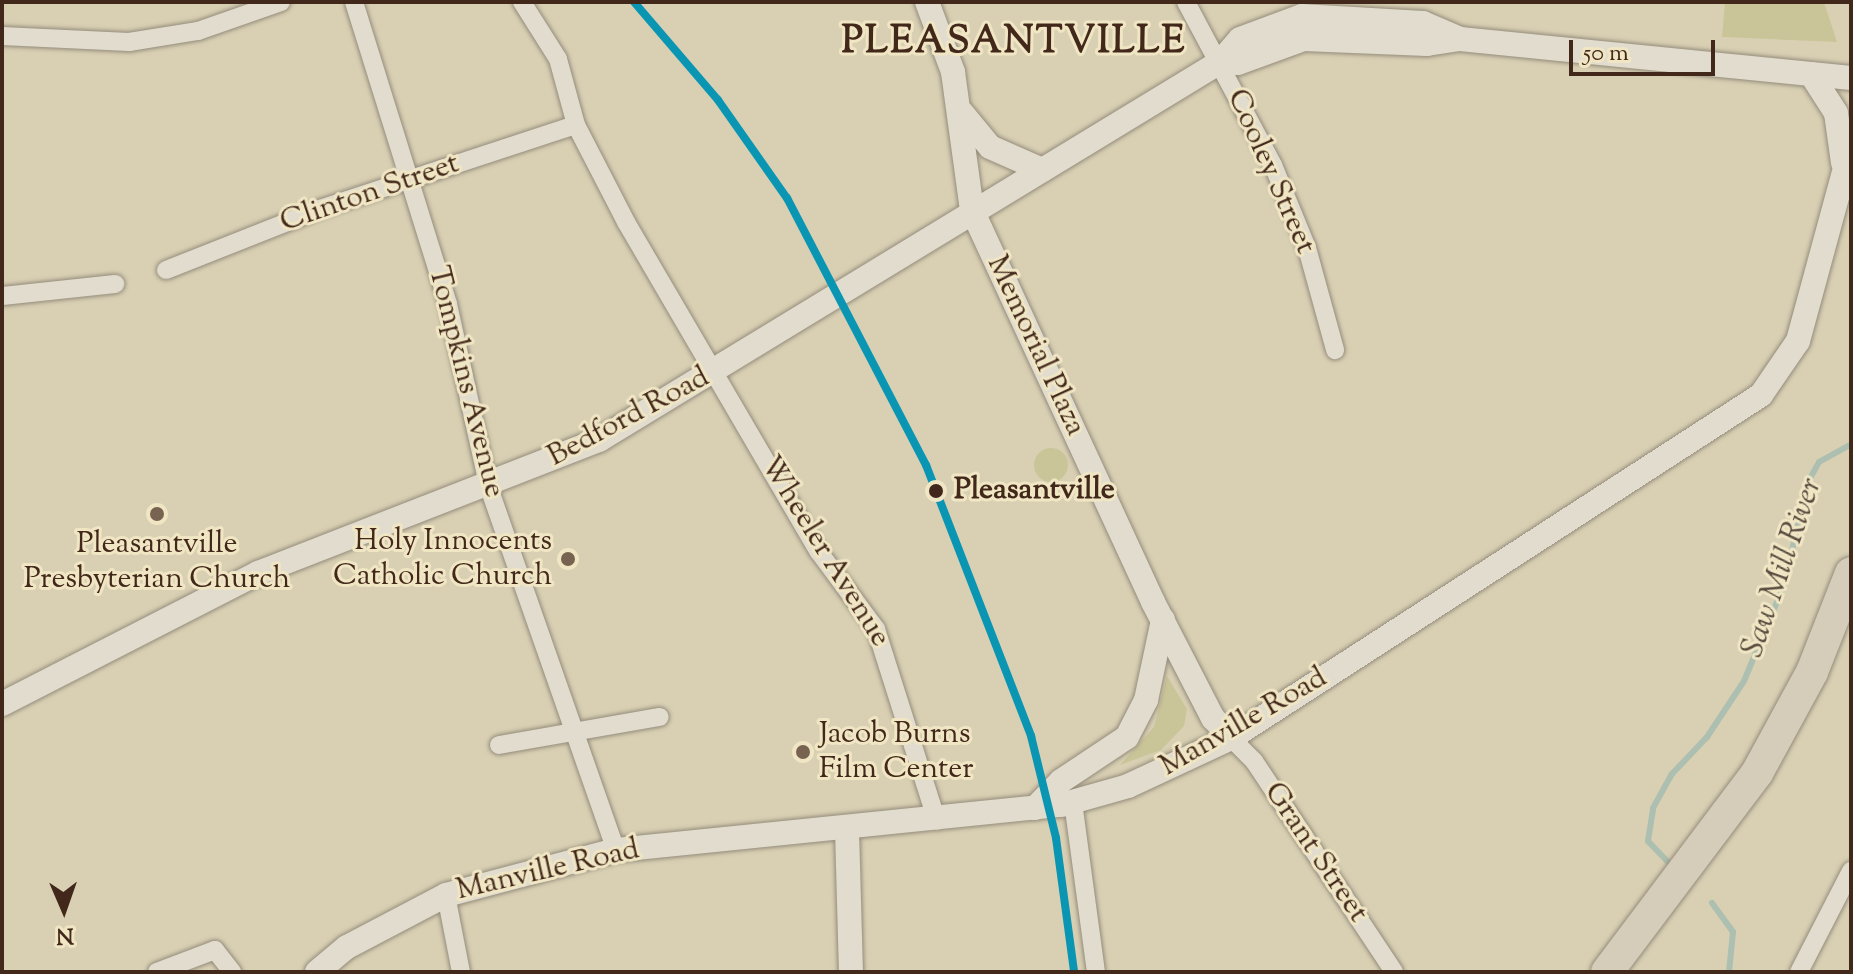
<!DOCTYPE html>
<style>
body{margin:0}
#map{position:relative;width:1853px;height:974px;overflow:hidden;background:#d9d0b4;font-family:"Sorts Mill Goudy",serif}
div>[style]{position:absolute}
[style*='--x']{left:calc(var(--x)*1px);top:calc(var(--y)*1px);width:calc(var(--w)*1px);rotate:calc(var(--a)*1deg)}
.green>*{inset:0;background:#cac598}
.round{border-radius:50%}
.stream>*{height:6px;margin:-3px;padding:0 3px;transform-origin:3px;border-radius:3px;background:#acbfb0}
.roads{filter:drop-shadow(0 0 2px #958c7b) drop-shadow(0 0 2px #958c7b)}
.street>*{height:18px;margin:-9px;padding:0 9px;transform-origin:9px;border-radius:9px;background:#e1dcce}
.secondary>*{height:24px;margin:-12px;padding:0 12px;transform-origin:12px;border-radius:12px;background:#e1dcce}
.highway>*{height:32px;margin:-16px;padding:0 16px;transform-origin:16px;border-radius:16px;background:#d5cdb9}
.rail-1>*{height:8px;margin:-4px;padding:0 4px;transform-origin:4px;border-radius:4px;background:#0a96b3}
.dots>*{width:22px;height:22px;translate:-50% -50%;box-sizing:border-box;border:4px solid #f0e6c4;border-radius:50%}
span{translate:-50% -50%;white-space:nowrap;text-align:center;line-height:1.15;-webkit-text-stroke:6px #f0e6c4;paint-order:stroke}
.street-label{font-size:30px;color:#42281a}
.stop-label{font-size:30px;color:#42281a;font-weight:700}
.left{translate:0 -50%;text-align:left}
.poi-label{font-size:30px;color:#42281a}
.right{translate:-100% -50%;text-align:right}
.water-label{font-size:32px;color:#584c3f;font-style:italic}
.district-label{font-size:38px;color:#42281a;font-weight:700;letter-spacing:2px}
.frame{position:absolute;inset:0;border:4px solid #42281a;pointer-events:none}
.north{position:absolute;left:24px;top:870px;width:80px;height:80px;-webkit-text-stroke:6px #f0e6c4;paint-order:stroke;rotate:178deg;font-size:22px;font-weight:700;line-height:32px;text-align:center;color:#42281a}
.north::after{content:'';display:block;margin:auto;width:28px;height:36px;background:#42281a;clip-path:polygon(50% 0,100% 100%,50% 72%,0 100%)}
.scale{position:absolute;left:1569px;top:40px;width:146px;height:36px;box-sizing:border-box;border:4px solid #42281a;border-top:0;padding-left:10px;font-size:24px;line-height:28px;white-space:nowrap;color:#42281a;-webkit-text-stroke:6px #f0e6c4;paint-order:stroke}
</style>
<div id="map">
<div class="green">
<div style="clip-path:polygon(1725px 2px,1824px 2px,1837px 42px,1722px 37px)"></div>
<div class="round" style="left:1034px;top:448px;width:34px;height:34px"></div>
<div style="clip-path:polygon(1167px 676px,1187px 709px,1184px 726px,1161px 750px,1120px 765px,1154px 727px)"></div>
</div>
<div class="stream">
<div style="--x:1669;--y:863;--w:30;--a:-134"></div>
<div style="--x:1648;--y:841;--w:33;--a:-81"></div>
<div style="--x:1653;--y:808;--w:38;--a:-61"></div>
<div style="--x:1671;--y:775;--w:52;--a:-46.5"></div>
<div style="--x:1707;--y:737;--w:67;--a:-56.5"></div>
<div style="--x:1744;--y:681;--w:104;--a:-67.4"></div>
<div style="--x:1784;--y:585;--w:106;--a:-76.9"></div>
<div style="--x:1808;--y:482;--w:23;--a:-61"></div>
<div style="--x:1819;--y:462;--w:37;--a:-29"></div>
<div style="--x:1712;--y:903;--w:36;--a:54"></div>
<div style="--x:1733;--y:932;--w:40;--a:95.7"></div>
</div>
<div class="roads">
<div class="street">
<div style="--x:354;--y:2;--w:316;--a:72.7"></div>
<div style="--x:448;--y:304;--w:185;--a:77.5"></div>
<div style="--x:488;--y:485;--w:387;--a:70.7"></div>
<div style="--x:522;--y:2;--w:67;--a:57.7"></div>
<div style="--x:558;--y:59;--w:68;--a:74.7"></div>
<div style="--x:576;--y:125;--w:109;--a:62.7"></div>
<div style="--x:626;--y:222;--w:382;--a:59.7"></div>
<div style="--x:819;--y:552;--w:96;--a:53.5"></div>
<div style="--x:876;--y:629;--w:201;--a:72.4"></div>
<div style="--x:1186;--y:2;--w:185;--a:61.9"></div>
<div style="--x:1273;--y:165;--w:90;--a:67.7"></div>
<div style="--x:1307;--y:248;--w:106;--a:74.6"></div>
<div style="--x:2;--y:36;--w:127;--a:2.7"></div>
<div style="--x:129;--y:42;--w:70;--a:-9.1"></div>
<div style="--x:198;--y:31;--w:88;--a:-19.3"></div>
<div style="--x:166;--y:270;--w:166;--a:-21.6"></div>
<div style="--x:320;--y:209;--w:269;--a:-18.2"></div>
<div style="--x:2;--y:296;--w:114;--a:-6.1"></div>
<div style="--x:1231;--y:738;--w:33;--a:45"></div>
<div style="--x:1254;--y:761;--w:253;--a:56.4"></div>
<div style="--x:499;--y:745;--w:163;--a:-9.9"></div>
<div style="--x:1073;--y:802;--w:172;--a:82.3"></div>
<div style="--x:446;--y:895;--w:78;--a:79"></div>
<div style="--x:157;--y:972;--w:62;--a:-20.8"></div>
<div style="--x:215;--y:950;--w:28;--a:52"></div>
<div style="--x:1799;--y:972;--w:114;--a:-62.8"></div>
</div>
<div class="secondary">
<div style="--x:927;--y:2;--w:75;--a:69.6"></div>
<div style="--x:953;--y:72;--w:139;--a:82.2"></div>
<div style="--x:972;--y:210;--w:432;--a:65.2"></div>
<div style="--x:1153;--y:602;--w:131;--a:62.7"></div>
<div style="--x:1213;--y:718;--w:27;--a:48"></div>
<div style="--x:1220;--y:62;--w:30;--a:-49"></div>
<div style="--x:1240;--y:39;--w:66;--a:-20.4"></div>
<div style="--x:1302;--y:16;--w:121;--a:3.3"></div>
<div style="--x:1423;--y:23;--w:40;--a:23.4"></div>
<div style="--x:1811;--y:74;--w:46;--a:57.3"></div>
<div style="--x:1836;--y:113;--w:50;--a:82"></div>
<div style="--x:962;--y:113;--w:44;--a:50.5"></div>
<div style="--x:990;--y:147;--w:57;--a:23.9"></div>
<div style="--x:2;--y:704;--w:288;--a:-27.1"></div>
<div style="--x:258;--y:573;--w:366;--a:-21.3"></div>
<div style="--x:599;--y:440;--w:727;--a:-31.33"></div>
<div style="--x:1220;--y:62;--w:18;--a:3"></div>
<div style="--x:1238;--y:63;--w:70;--a:-20"></div>
<div style="--x:1304;--y:39;--w:123;--a:2.3"></div>
<div style="--x:1427;--y:44;--w:33;--a:-9"></div>
<div style="--x:1460;--y:39;--w:393;--a:5.7"></div>
<div style="--x:1035;--y:808;--w:37;--a:-46"></div>
<div style="--x:1061;--y:781;--w:79;--a:-33.7"></div>
<div style="--x:1127;--y:737;--w:42;--a:-62.8"></div>
<div style="--x:1146;--y:700;--w:82;--a:-78"></div>
<div style="--x:847;--y:830;--w:142;--a:88.4"></div>
<div style="--x:317;--y:972;--w:39;--a:-40"></div>
<div style="--x:347;--y:947;--w:112;--a:-27.7"></div>
<div style="--x:446;--y:895;--w:176;--a:-14.8"></div>
<div style="--x:616;--y:850;--w:447;--a:-5.8"></div>
<div style="--x:1061;--y:805;--w:70;--a:-15.8"></div>
<div style="--x:1128;--y:786;--w:114;--a:-25"></div>
<div style="--x:1231;--y:738;--w:631;--a:-32.91"></div>
<div style="--x:1761;--y:395;--w:65;--a:-55.6"></div>
<div style="--x:1798;--y:341;--w:202;--a:-74.8"></div>
</div>
<div class="highway">
<div style="--x:1607;--y:972;--w:249;--a:-53"></div>
<div style="--x:1757;--y:773;--w:115;--a:-61.4"></div>
<div style="--x:1812;--y:672;--w:106;--a:-68.5"></div>
</div>
</div>
<div class="rail-1">
<div style="--x:634;--y:2;--w:129;--a:49.4"></div>
<div style="--x:718;--y:100;--w:120;--a:54.9"></div>
<div style="--x:787;--y:198;--w:301;--a:62.5"></div>
<div style="--x:926;--y:465;--w:291;--a:68.8"></div>
<div style="--x:1031;--y:736;--w:105;--a:76.2"></div>
<div style="--x:1056;--y:838;--w:135;--a:82.3"></div>
</div>
<div class="dots">
<div style="left:936px;top:491px;background:#42281a"></div>
<div style="left:157px;top:514px;background:#776350"></div>
<div style="left:568px;top:559px;background:#776350"></div>
<div style="left:803px;top:752px;background:#776350"></div>
</div>
<div class="street-label">
<span style="left:1270px;top:172px;rotate:66deg">Cooley Street</span>
<span style="left:370px;top:194px;rotate:-19deg">Clinton Street</span>
<span style="left:1035px;top:346px;rotate:65deg">Memorial Plaza</span>
<span style="left:465px;top:382px;rotate:76deg">Tompkins Avenue</span>
<span style="left:629px;top:418px;rotate:-28deg">Bedford Road</span>
<span style="left:824px;top:552px;rotate:58deg">Wheeler Avenue</span>
<span style="left:1244px;top:723px;rotate:-30deg">Manville Road</span>
<span style="left:1315px;top:853px;rotate:56deg">Grant Street</span>
<span style="left:548px;top:871px;rotate:-13deg">Manville Road</span>
</div>
<div class="stop-label">
<span class="left" style="left:954px;top:491px">Pleasantville</span>
</div>
<div class="poi-label">
<span class="right" style="left:552px;top:559px">Holy Innocents<br>Catholic Church</span>
<span style="left:157px;top:562px">Pleasantville<br>Presbyterian Church</span>
<span class="left" style="left:819px;top:752px">Jacob Burns<br>Film Center</span>
</div>
<div class="water-label">
<span style="left:1783px;top:568px;rotate:-71deg">Saw Mill River</span>
</div>
<div class="district-label">
<span style="left:1014px;top:44px">PLEASANTVILLE</span>
</div>
<div class="frame"></div>
<div class="north">N</div>
<div class="scale">50 m</div>
</div>
